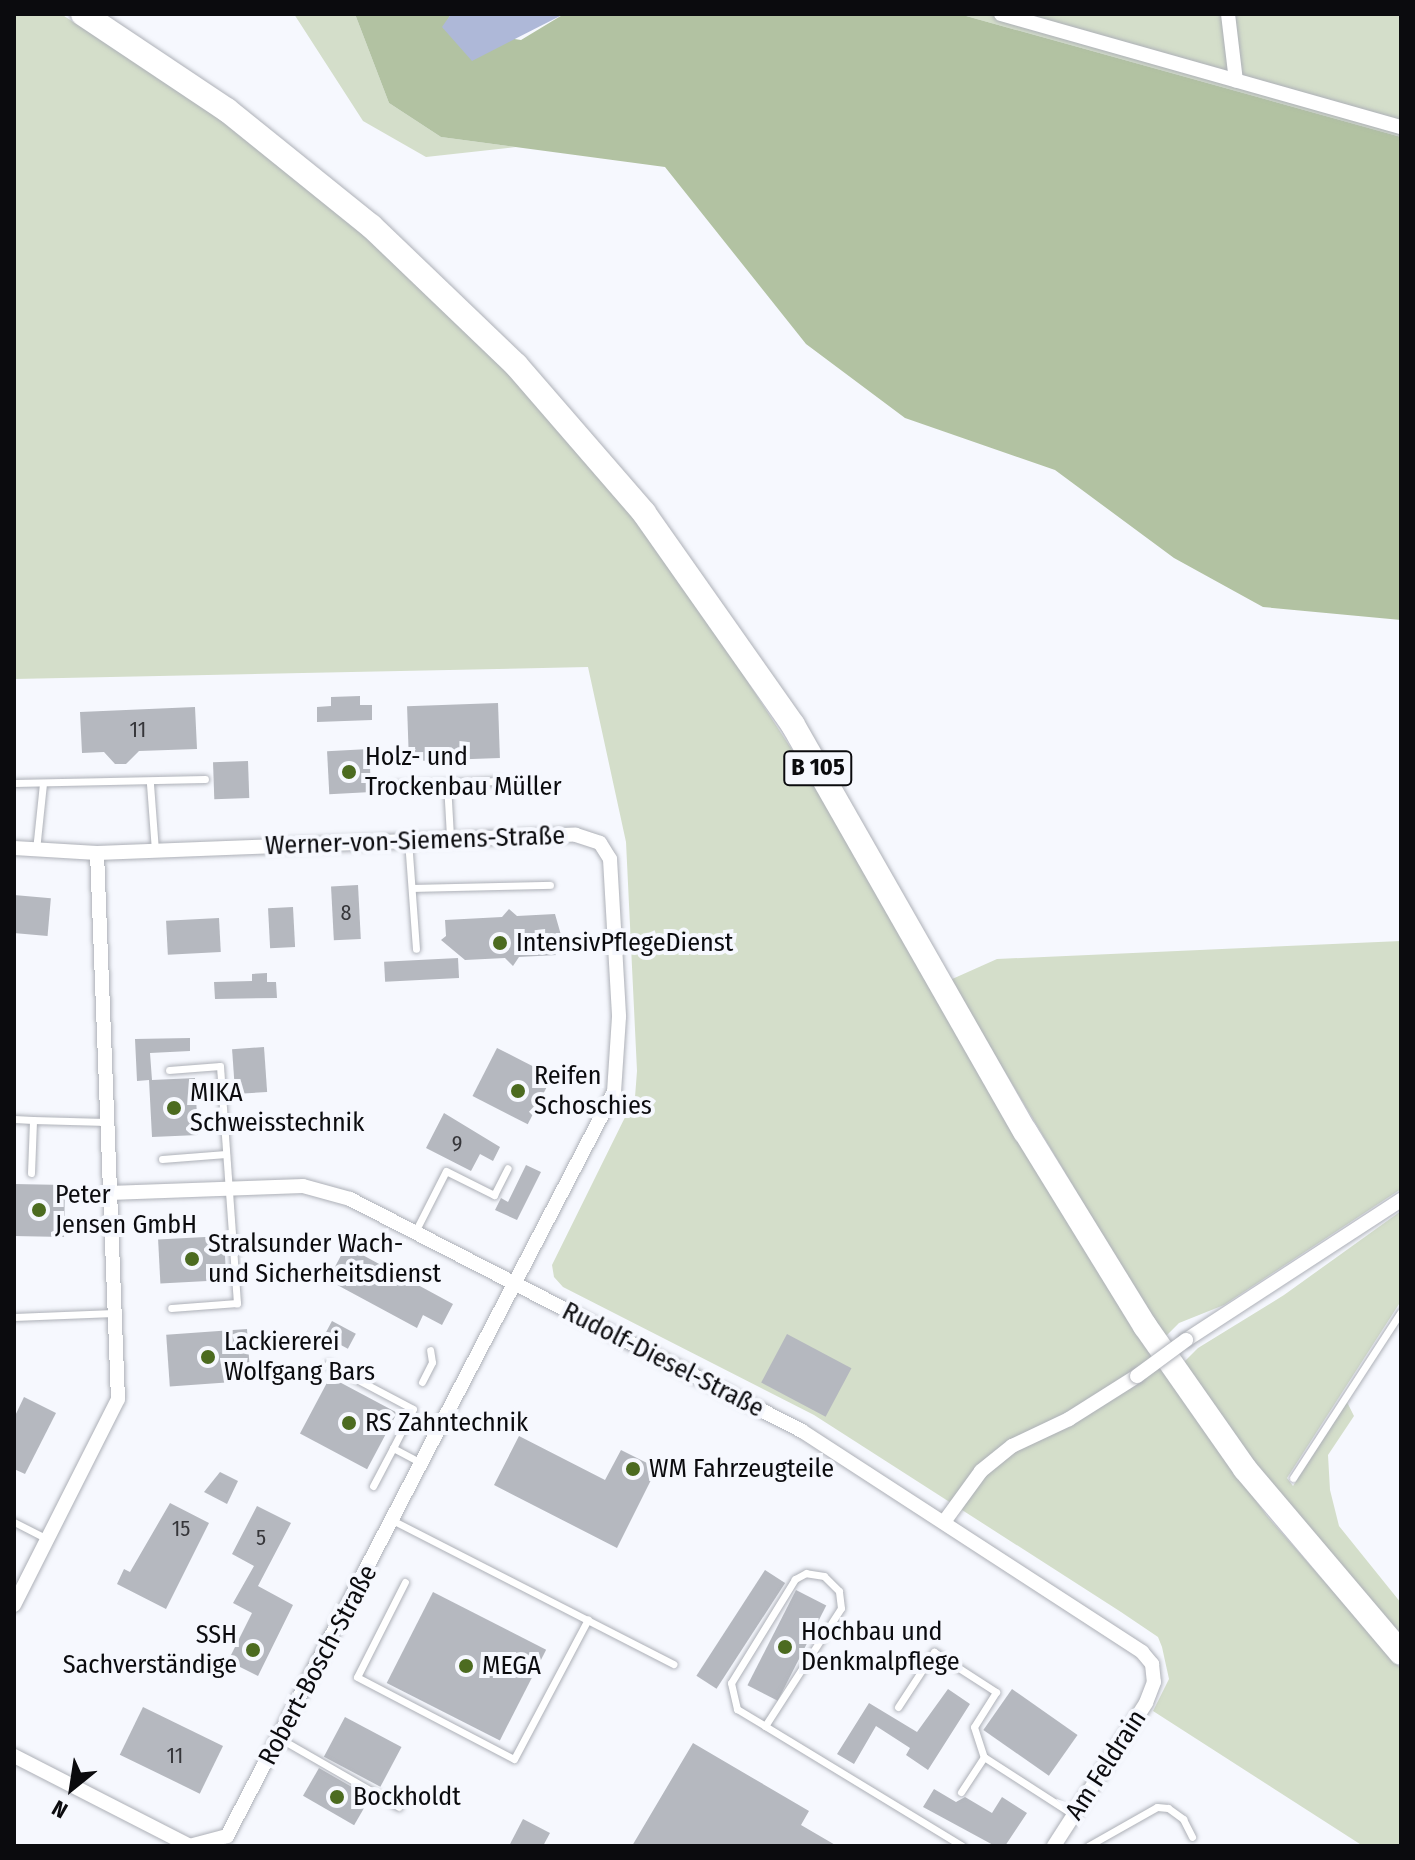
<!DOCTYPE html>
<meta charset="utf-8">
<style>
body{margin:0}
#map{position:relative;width:1415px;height:1860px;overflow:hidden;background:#f6f8fe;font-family:"Fira Sans Condensed",sans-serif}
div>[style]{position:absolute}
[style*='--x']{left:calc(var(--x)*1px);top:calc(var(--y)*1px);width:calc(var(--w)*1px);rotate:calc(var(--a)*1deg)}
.green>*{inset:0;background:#d4deca}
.forest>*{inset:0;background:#b2c2a2}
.water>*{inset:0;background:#aeb8d8}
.building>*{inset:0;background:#b5b8bf;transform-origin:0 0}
.roads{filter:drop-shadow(0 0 2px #adb0b7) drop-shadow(0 0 2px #adb0b7)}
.service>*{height:7px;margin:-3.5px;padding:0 3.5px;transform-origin:3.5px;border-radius:3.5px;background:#fff}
.minor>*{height:14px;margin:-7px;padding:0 7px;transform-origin:7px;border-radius:7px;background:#fff}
.trunk>*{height:24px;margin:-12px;padding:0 12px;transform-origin:12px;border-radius:12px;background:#fff}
.bridges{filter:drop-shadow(0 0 2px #adb0b7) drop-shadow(0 0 2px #adb0b7)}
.minor-bridge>*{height:14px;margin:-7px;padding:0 7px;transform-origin:7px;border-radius:7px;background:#fff}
.dots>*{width:22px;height:22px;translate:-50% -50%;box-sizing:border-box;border:4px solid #f6f8fe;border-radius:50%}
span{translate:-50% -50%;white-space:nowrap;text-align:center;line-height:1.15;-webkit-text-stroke:8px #f6f8fe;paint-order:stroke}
.number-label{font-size:22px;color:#36363a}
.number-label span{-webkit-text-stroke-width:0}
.shield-label span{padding:2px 6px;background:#f6f8fe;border:2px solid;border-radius:6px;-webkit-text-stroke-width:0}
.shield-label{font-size:24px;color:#0b0b0e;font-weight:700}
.poi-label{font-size:26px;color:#0b0b0e}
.left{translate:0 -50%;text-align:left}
.right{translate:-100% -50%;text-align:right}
.street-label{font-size:26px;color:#0b0b0e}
.frame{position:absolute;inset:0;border:16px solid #0b0b0e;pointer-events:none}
.north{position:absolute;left:32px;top:1748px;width:80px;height:80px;-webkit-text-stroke:6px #f6f8fe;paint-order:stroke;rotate:210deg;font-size:22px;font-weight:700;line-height:32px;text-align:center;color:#0b0b0e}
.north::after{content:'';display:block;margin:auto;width:28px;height:36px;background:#0b0b0e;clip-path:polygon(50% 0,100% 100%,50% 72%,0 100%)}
</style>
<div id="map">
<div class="green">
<div style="clip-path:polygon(14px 14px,61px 14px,222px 119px,324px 201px,434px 298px,520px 385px,612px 490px,688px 590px,841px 825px,1130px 1325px,1267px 1516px,1401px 1669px,1401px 1846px,1363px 1846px,1153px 1711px,1169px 1679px,1162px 1647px,1158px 1637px,1121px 1612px,814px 1415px,563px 1287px,554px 1277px,552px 1265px,635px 1097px,637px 1071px,626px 842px,588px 667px,14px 679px)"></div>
<div style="clip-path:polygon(294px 14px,355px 14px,389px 103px,441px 137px,516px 147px,426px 157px,363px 121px)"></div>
<div style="clip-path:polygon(959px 14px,1401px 14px,1401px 137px)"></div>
<div style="clip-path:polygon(1401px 941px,1401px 1189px,1224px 1305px,1179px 1323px,1164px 1338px,950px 980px,997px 959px)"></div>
<div style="clip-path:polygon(1401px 1211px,1401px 1301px,1287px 1478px,1293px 1486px,1347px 1402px,1354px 1416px,1328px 1455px,1330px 1490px,1339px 1526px,1401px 1603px,1401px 1642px,1337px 1572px,1181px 1365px,1198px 1348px,1284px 1295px)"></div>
</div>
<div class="forest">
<div style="clip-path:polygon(355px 14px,451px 14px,443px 28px,521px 40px,564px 14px,959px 14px,1401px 137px,1401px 620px,1263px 607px,1174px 558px,1055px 470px,905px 418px,806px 344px,665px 167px,441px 137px,389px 103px)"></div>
</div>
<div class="water">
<div style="clip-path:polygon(451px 14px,564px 14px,472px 61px,442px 27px)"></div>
</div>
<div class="building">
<div style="clip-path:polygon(360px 696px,360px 705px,372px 705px,372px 720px,317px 722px,317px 707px,331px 706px,331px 697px)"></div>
<div style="left:498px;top:703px;width:55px;height:91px;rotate:88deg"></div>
<div style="clip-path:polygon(195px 707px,197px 749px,139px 751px,126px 764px,115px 764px,104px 752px,82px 753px,80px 712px)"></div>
<div style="left:369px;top:749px;width:43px;height:42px;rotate:87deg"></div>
<div style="left:248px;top:761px;width:37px;height:35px;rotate:88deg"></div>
<div style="left:358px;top:885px;width:54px;height:27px;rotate:87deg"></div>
<div style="left:14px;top:895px;width:37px;height:38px;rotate:5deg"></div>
<div style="left:293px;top:907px;width:40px;height:25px;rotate:87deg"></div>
<div style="clip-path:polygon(509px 909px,517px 916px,555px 914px,561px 935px,557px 955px,519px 957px,513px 966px,505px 958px,465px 960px,441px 940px,446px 936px,445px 920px,502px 917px)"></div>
<div style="left:219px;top:918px;width:34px;height:53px;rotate:87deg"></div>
<div style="left:458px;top:958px;width:20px;height:74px;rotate:87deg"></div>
<div style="clip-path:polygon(267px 973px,267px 982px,276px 982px,277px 998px,215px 999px,214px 982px,252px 981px,252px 974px)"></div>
<div style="clip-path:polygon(190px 1038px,190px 1051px,150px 1053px,152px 1080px,195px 1078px,198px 1135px,152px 1137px,149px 1080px,137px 1081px,135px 1039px)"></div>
<div style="left:264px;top:1047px;width:45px;height:32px;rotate:86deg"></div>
<div style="left:497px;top:1048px;width:62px;height:54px;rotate:27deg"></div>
<div style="clip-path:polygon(444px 1113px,500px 1147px,493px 1161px,480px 1154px,471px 1171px,426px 1148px)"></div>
<div style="clip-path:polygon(526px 1165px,541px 1172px,517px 1220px,495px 1210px,501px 1198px,508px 1202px)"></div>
<div style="left:14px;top:1184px;width:51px;height:52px;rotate:1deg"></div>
<div style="left:224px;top:1236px;width:44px;height:66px;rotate:87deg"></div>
<div style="clip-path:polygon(346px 1246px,453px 1304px,442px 1325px,423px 1315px,417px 1328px,328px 1280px)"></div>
<div style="left:332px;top:1321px;width:27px;height:17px;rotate:28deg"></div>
<div style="left:247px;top:1329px;width:52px;height:81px;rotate:86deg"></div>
<div style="left:787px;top:1334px;width:73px;height:55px;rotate:28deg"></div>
<div style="left:330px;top:1377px;width:76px;height:64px;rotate:28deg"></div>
<div style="clip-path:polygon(24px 1397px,56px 1413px,25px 1474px,14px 1469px,14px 1418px)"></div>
<div style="clip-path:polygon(519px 1436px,605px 1480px,621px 1450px,657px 1468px,617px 1548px,494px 1485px)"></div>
<div style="clip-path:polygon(220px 1472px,238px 1481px,227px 1504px,204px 1492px)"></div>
<div style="clip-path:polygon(170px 1503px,209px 1523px,166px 1609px,117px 1584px,124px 1569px,130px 1572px)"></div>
<div style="clip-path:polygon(257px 1506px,291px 1523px,258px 1586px,293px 1605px,258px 1676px,228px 1661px,252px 1613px,233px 1603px,254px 1566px,232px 1554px)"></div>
<div style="left:765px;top:1570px;width:24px;height:126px;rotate:33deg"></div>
<div style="left:796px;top:1590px;width:34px;height:107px;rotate:27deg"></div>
<div style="left:433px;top:1592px;width:127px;height:102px;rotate:27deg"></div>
<div style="clip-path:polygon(948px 1689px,970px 1704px,928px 1770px,906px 1755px,910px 1748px,876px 1726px,854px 1764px,837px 1754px,869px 1703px,917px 1732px)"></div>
<div style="left:1012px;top:1689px;width:80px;height:50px;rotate:35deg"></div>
<div style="left:143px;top:1707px;width:89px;height:53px;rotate:26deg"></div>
<div style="left:345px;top:1717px;width:64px;height:45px;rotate:28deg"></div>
<div style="clip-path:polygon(693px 1743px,809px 1811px,801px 1825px,837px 1846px,632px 1846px)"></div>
<div style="left:319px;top:1768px;width:59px;height:32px;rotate:30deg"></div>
<div style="clip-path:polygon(934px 1789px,956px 1802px,965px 1797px,992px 1813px,1002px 1797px,1027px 1813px,1005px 1846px,995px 1846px,923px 1807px)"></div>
<div style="clip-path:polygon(523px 1819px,550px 1833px,543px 1846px,509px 1846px)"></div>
</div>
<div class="roads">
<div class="service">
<div style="--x:14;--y:783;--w:191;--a:-1.2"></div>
<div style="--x:447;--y:783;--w:51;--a:-2.2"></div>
<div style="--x:150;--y:784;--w:67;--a:85.7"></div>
<div style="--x:393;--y:785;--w:54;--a:-2.1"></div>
<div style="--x:447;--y:783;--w:54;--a:86.8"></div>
<div style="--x:408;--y:840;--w:109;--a:85.8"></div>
<div style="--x:36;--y:850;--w:67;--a:-84"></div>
<div style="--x:414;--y:888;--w:136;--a:-1.3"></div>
<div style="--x:169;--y:1070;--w:51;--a:-4.5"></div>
<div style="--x:220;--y:1066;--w:238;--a:85.9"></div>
<div style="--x:237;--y:1303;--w:66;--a:175.7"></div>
<div style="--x:14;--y:1119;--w:19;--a:3"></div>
<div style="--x:162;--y:1159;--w:64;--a:-4.5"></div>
<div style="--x:31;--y:1173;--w:53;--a:-87.8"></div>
<div style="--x:33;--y:1120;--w:73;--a:1.6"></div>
<div style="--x:415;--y:1232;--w:68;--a:-63.1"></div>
<div style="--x:446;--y:1171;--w:54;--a:26.6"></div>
<div style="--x:494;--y:1195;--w:30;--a:-63"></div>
<div style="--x:14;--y:1317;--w:100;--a:-2.3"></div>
<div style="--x:328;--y:1364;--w:96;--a:27.9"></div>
<div style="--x:413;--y:1409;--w:44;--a:117.1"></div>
<div style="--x:393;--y:1448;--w:32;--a:28"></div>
<div style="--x:422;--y:1382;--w:22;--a:-63"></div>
<div style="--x:432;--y:1362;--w:12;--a:-99"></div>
<div style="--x:1293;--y:1478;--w:198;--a:-57"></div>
<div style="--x:373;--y:1486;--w:43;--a:-62.2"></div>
<div style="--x:394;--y:1521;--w:314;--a:27.1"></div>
<div style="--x:14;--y:1522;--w:37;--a:27"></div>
<div style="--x:405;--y:1582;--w:106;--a:116.8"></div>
<div style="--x:357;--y:1677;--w:177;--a:27.6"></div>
<div style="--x:514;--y:1759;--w:158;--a:-62.1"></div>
<div style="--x:898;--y:1707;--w:66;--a:-56.8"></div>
<div style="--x:934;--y:1652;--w:74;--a:32.8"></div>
<div style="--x:996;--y:1692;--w:41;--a:122.2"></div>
<div style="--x:974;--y:1727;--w:32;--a:72"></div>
<div style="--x:984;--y:1757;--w:42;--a:123.3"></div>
<div style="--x:765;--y:1726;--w:140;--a:-57.2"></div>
<div style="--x:841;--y:1608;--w:17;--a:-97"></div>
<div style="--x:839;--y:1591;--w:21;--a:-135"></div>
<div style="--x:824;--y:1576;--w:18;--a:-171"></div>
<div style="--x:806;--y:1573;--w:13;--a:151"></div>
<div style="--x:795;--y:1579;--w:122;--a:121.6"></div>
<div style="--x:731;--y:1683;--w:27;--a:77"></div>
<div style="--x:737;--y:1709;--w:33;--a:31"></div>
<div style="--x:765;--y:1726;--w:231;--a:31.3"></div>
<div style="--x:279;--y:1738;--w:138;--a:29.9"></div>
<div style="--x:984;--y:1757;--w:107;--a:32.8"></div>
<div style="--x:1088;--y:1846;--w:79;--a:-29.5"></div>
<div style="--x:1157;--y:1807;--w:11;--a:5"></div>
<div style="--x:1168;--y:1808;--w:19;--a:36"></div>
<div style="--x:1183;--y:1819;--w:20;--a:63"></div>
</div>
<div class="minor">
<div style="--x:1001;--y:14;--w:416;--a:15.8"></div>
<div style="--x:1228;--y:14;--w:67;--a:83.2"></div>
<div style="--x:14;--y:848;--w:83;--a:3.4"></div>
<div style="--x:97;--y:853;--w:479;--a:-2.2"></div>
<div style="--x:576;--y:835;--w:25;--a:18"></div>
<div style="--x:600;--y:843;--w:19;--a:58"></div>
<div style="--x:610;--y:859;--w:158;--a:86.7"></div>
<div style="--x:619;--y:1017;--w:75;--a:93.8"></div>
<div style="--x:614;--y:1092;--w:839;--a:117.48"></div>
<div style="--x:227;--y:1836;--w:38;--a:165"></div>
<div style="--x:190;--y:1846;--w:198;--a:-152.9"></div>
<div style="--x:109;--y:1193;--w:194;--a:-2.1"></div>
<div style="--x:303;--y:1186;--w:49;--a:15.5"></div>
<div style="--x:350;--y:1199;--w:508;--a:27.17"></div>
<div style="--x:802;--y:1431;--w:406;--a:33"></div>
<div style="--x:1142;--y:1652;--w:16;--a:50"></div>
<div style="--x:1152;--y:1664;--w:18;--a:84"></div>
<div style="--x:1154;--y:1682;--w:22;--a:111"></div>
<div style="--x:1146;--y:1703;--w:170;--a:122.8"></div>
<div style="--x:1186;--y:1340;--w:257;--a:-33.1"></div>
<div style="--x:944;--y:1522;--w:63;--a:-54"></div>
<div style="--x:981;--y:1471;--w:40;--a:-39"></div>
<div style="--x:1012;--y:1446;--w:63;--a:-25.3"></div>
<div style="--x:1069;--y:1419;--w:80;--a:-32.3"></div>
<div style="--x:14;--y:1605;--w:231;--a:-63.2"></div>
<div style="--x:118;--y:1399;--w:546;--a:-92.2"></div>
</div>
<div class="trunk">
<div style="--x:83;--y:14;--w:173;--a:33.7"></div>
<div style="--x:227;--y:110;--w:185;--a:38.9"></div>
<div style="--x:371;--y:226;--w:201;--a:43.8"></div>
<div style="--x:516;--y:365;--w:196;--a:49.1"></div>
<div style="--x:644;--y:513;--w:259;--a:54.9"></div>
<div style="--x:793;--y:725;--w:468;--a:60.3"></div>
<div style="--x:1025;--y:1131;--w:229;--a:58.4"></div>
<div style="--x:1145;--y:1326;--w:174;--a:55"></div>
<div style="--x:1245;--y:1469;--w:241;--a:49.7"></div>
</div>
</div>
<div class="bridges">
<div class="minor-bridge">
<div style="--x:1137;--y:1376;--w:61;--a:-36.3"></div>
</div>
</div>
<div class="dots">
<div style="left:349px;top:772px;background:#4c6b20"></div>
<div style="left:500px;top:943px;background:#4c6b20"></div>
<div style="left:518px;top:1091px;background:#4c6b20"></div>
<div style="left:174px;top:1108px;background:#4c6b20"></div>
<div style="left:39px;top:1210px;background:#4c6b20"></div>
<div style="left:192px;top:1259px;background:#4c6b20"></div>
<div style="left:208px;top:1357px;background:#4c6b20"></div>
<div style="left:349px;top:1423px;background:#4c6b20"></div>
<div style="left:633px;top:1469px;background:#4c6b20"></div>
<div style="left:785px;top:1647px;background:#4c6b20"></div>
<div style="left:253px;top:1650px;background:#4c6b20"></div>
<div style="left:466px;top:1666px;background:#4c6b20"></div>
<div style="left:337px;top:1797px;background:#4c6b20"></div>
</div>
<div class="number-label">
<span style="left:138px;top:730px">11</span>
<span style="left:346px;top:913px">8</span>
<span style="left:457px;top:1144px">9</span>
<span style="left:181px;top:1529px">15</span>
<span style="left:261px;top:1538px">5</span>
<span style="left:175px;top:1756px">11</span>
</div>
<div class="shield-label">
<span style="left:818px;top:768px">B 105</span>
</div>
<div class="poi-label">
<span class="left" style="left:365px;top:772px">Holz- und<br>Trockenbau Müller</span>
<span class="left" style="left:516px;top:943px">IntensivPflegeDienst</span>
<span class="left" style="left:534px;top:1091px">Reifen<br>Schoschies</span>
<span class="left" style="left:190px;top:1108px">MIKA<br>Schweisstechnik</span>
<span class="left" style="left:55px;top:1210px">Peter<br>Jensen GmbH</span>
<span class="left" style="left:208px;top:1259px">Stralsunder Wach-<br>und Sicherheitsdienst</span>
<span class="left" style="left:224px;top:1357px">Lackiererei<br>Wolfgang Bars</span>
<span class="left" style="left:365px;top:1423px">RS Zahntechnik</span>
<span class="left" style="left:649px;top:1469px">WM Fahrzeugteile</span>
<span class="left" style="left:801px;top:1647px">Hochbau und<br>Denkmalpflege</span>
<span class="right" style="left:237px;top:1650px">SSH<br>Sachverständige</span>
<span class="left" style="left:482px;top:1666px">MEGA</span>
<span class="left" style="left:353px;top:1797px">Bockholdt</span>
</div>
<div class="street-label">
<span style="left:415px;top:841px;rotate:-2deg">Werner-von-Siemens-Straße</span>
<span style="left:663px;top:1360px;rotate:27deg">Rudolf-Diesel-Straße</span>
<span style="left:318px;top:1665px;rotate:-62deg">Robert-Bosch-Straße</span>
<span style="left:1106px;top:1765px;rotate:-57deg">Am Feldrain</span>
</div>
<div class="frame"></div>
<div class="north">N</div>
</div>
